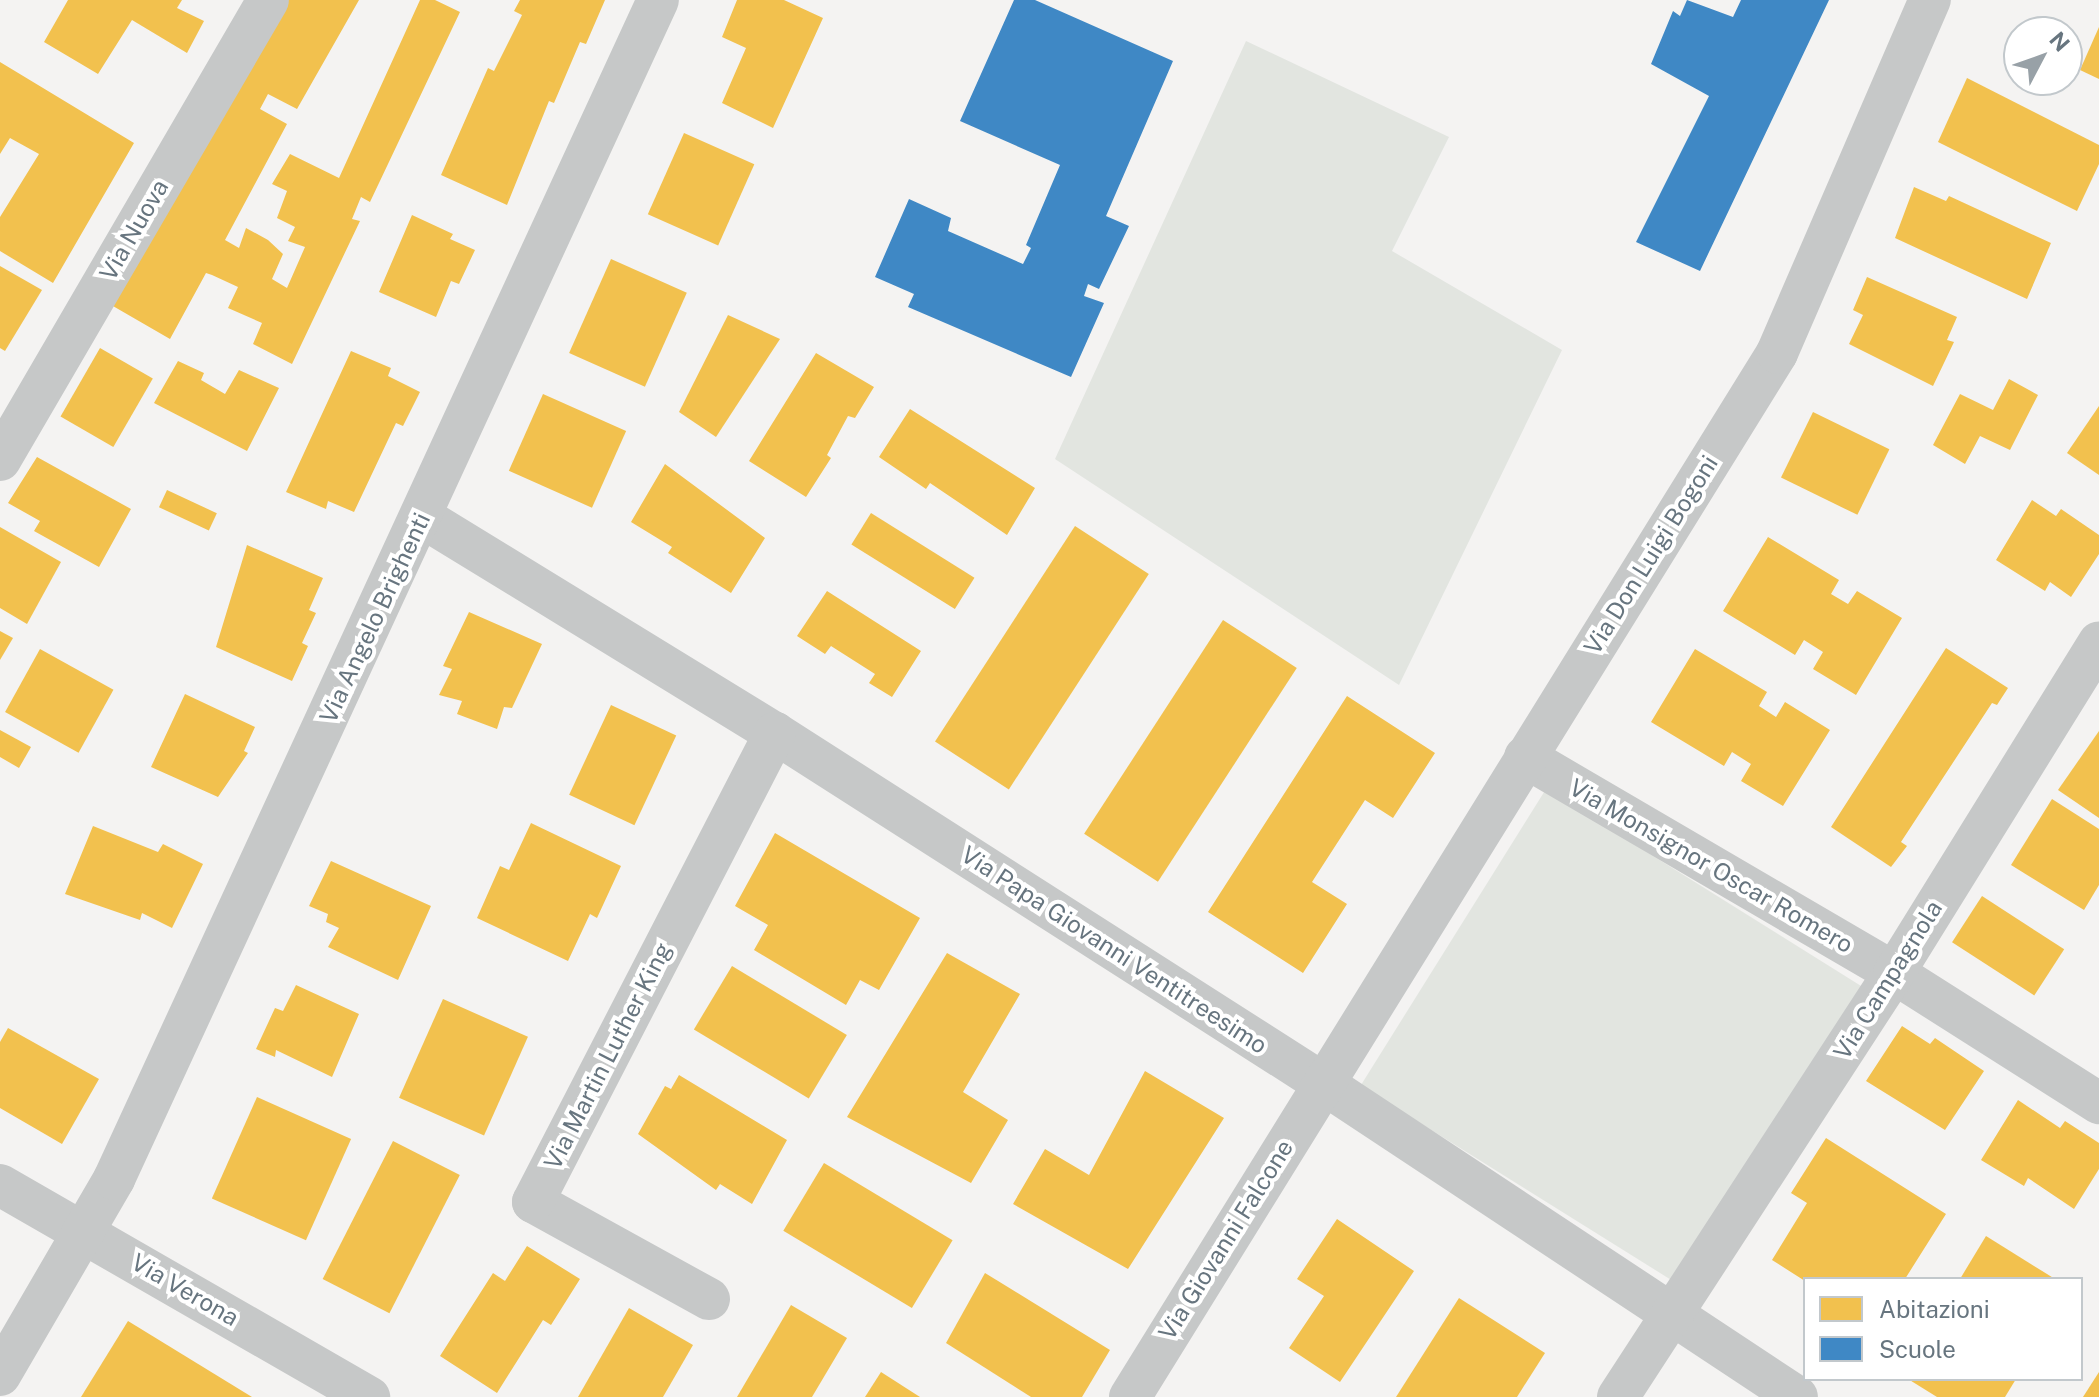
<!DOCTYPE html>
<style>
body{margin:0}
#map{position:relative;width:2099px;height:1397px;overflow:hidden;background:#f4f3f2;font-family:"Public Sans",sans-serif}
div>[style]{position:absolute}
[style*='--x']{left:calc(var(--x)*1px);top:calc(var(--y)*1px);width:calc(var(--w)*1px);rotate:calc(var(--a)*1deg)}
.green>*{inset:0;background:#e2e5e0;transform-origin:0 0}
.homes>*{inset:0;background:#f2c14e;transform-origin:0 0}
.schools>*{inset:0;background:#3f88c5}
.minor>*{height:42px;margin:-21px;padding:0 21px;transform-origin:21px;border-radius:21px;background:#c6c8c8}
span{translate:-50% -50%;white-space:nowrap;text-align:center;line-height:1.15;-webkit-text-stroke:8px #fff;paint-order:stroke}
.street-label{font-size:24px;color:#67757f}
.legend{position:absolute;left:1803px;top:1277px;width:280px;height:104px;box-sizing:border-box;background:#fff;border:2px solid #c2c8cc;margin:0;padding:10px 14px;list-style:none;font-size:24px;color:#67757f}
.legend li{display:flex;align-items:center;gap:16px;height:40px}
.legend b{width:40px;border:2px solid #c2c8cc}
.north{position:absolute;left:2003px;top:16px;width:80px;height:80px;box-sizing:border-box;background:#fff;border:2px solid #c2c8cc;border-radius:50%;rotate:49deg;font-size:22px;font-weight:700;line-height:32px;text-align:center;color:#67757f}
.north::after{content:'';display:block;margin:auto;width:28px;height:36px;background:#98a1a7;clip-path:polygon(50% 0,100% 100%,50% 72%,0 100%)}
</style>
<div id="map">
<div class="green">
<div style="clip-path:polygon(1246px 41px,1449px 137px,1392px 251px,1562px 350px,1399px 685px,1055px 459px)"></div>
<div style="left:1546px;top:789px;width:373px;height:350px;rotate:32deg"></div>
</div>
<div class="homes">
<div style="clip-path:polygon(68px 0,182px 0,177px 8px,204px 21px,187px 53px,132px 20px,98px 74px,44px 42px)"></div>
<div style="clip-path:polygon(283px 0,359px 0,297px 109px,268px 94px,260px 109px,287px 124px,225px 240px,239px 248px,246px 228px,268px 240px,283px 254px,272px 279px,287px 288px,305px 247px,288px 241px,295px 227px,277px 218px,287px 191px,272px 184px,290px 154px,339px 178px,420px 0,435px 0,460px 12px,370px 202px,361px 197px,352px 219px,360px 221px,292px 364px,253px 344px,262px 323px,228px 308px,238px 287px,212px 275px,206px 273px,170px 339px,106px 302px)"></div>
<div style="clip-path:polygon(520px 0,605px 0,586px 44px,580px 42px,554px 103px,549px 101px,507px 205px,441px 175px,488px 68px,494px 71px,522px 15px,514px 11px)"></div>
<div style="clip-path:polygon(737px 0,784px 0,823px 18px,773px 128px,722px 103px,746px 48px,722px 37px)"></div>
<div style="clip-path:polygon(2099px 27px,2099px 79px,2080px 70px)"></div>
<div style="clip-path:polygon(0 62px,134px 143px,53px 283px,0 251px,0 217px,39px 154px,10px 138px,0 154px)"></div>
<div style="clip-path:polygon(1967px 78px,2099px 145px,2099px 164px,2077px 211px,1938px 142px)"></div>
<div style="left:684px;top:133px;width:77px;height:89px;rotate:24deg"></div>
<div style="clip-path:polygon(1914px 187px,1946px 201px,1949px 196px,2051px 243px,2027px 299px,1895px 238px)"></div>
<div style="clip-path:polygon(412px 215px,453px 234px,450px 239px,475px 250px,459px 284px,451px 281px,436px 317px,379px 292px)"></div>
<div style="left:611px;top:259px;width:83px;height:103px;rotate:24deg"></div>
<div style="clip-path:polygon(0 266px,42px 290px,5px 351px,0 348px)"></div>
<div style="clip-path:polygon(1867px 277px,1957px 317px,1947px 340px,1954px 342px,1933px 386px,1849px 344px,1863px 315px,1853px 310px)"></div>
<div style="clip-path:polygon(728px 315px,780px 339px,716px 437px,679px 412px)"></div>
<div style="left:100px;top:348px;width:61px;height:79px;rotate:30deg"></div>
<div style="clip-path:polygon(351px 351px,391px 368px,388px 376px,420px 392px,403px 426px,396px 423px,354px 512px,328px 501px,326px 509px,286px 492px)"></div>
<div style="clip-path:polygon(816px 353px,874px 387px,855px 418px,848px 416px,827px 455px,831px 458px,806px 497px,749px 461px)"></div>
<div style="clip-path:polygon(178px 361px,204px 373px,201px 380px,225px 394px,239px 370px,279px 388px,247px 451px,154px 403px)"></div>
<div style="clip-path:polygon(2009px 379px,2038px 395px,2010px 450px,1980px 436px,1965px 464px,1933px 445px,1960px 394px,1993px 410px)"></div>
<div style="left:543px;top:394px;width:91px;height:84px;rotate:24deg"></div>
<div style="clip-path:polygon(2099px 406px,2099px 475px,2067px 453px)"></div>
<div style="clip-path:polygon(910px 409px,1035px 488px,1007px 535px,930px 483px,926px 489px,879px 457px)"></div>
<div style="left:1813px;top:412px;width:85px;height:73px;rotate:26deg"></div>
<div style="clip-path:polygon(37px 457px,131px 509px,99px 567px,34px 531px,40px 521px,8px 503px)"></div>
<div style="clip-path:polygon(665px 464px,765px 538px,731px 593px,668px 553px,672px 547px,631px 522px)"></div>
<div style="left:167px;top:490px;width:55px;height:19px;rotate:25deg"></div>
<div style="clip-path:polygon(2032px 500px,2056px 516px,2061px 509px,2099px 535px,2099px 554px,2071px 597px,2050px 582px,2045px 591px,1996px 560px)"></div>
<div style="left:871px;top:513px;width:122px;height:37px;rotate:32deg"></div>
<div style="left:1075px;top:526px;width:88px;height:257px;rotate:33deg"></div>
<div style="clip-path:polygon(0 527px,61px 562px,27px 624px,0 608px)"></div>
<div style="clip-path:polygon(1768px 537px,1839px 580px,1831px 594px,1848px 604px,1857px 591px,1902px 618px,1856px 695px,1813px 669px,1823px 652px,1804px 640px,1795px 655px,1723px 611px)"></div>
<div style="clip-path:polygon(247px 545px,323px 578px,309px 610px,316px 613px,302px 643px,308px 646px,292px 681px,216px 647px)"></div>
<div style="clip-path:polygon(827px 591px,921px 651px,892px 697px,869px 683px,875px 674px,831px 646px,825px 654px,797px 636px)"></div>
<div style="clip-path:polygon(469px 612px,542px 644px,512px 708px,504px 707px,497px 729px,457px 714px,462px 701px,439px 695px,452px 669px,443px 666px)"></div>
<div style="left:1223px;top:620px;width:88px;height:255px;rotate:33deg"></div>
<div style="clip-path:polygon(0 631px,13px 638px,0 660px)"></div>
<div style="clip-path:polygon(1946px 648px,2008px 688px,1997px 705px,1992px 703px,1901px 842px,1907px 846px,1891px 867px,1831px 827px)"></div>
<div style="left:40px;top:649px;width:84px;height:72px;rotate:29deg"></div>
<div style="clip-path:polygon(1695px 649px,1767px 692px,1759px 706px,1776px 717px,1785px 702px,1830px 730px,1783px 806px,1741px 781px,1751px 764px,1732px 752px,1724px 766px,1651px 722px)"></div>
<div style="clip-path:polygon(185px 694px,255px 727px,244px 751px,248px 753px,218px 797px,151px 767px)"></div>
<div style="clip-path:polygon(1347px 696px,1435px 753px,1393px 818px,1365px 800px,1312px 882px,1347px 904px,1303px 973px,1208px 912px)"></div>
<div style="left:611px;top:705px;width:72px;height:99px;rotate:25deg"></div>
<div style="clip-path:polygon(0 730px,31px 747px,19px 768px,0 757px)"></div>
<div style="clip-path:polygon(2099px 731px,2099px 818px,2058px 790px)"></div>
<div style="clip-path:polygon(2052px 799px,2099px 829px,2099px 885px,2084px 910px,2011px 865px)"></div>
<div style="clip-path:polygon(531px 823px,621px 866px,597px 918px,590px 914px,568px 961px,477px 918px,500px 866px,509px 870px)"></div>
<div style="clip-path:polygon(93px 826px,158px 852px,163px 844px,203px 864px,172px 928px,142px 913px,140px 920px,65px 894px)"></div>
<div style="clip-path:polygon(775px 833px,920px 918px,879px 990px,860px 980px,846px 1005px,754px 950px,768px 925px,735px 906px)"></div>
<div style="clip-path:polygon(331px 861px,431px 906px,398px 980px,328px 947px,339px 928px,326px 922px,328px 914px,309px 906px)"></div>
<div style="left:1982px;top:896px;width:98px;height:55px;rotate:33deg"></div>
<div style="clip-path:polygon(947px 953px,1020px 994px,963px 1092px,1008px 1120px,971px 1183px,847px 1117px)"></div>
<div style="left:732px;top:966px;width:134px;height:74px;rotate:31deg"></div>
<div style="clip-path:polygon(296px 985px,359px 1014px,332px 1077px,276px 1050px,275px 1057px,256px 1049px,275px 1008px,283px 1011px)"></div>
<div style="left:443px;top:999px;width:93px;height:108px;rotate:24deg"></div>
<div style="clip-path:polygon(1902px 1026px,1930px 1044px,1935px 1038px,1984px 1071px,1945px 1130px,1866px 1081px)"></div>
<div style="clip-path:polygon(8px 1028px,99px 1079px,62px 1144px,0 1108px,0 1042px)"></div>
<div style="clip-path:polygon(1145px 1071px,1224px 1118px,1128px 1269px,1013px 1204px,1045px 1149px,1089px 1175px)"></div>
<div style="clip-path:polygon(679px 1075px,787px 1140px,752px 1204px,720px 1184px,716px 1190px,638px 1134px,665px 1086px,671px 1089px)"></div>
<div style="left:257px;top:1097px;width:103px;height:111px;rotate:24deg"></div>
<div style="clip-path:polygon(2018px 1100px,2060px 1128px,2065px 1121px,2099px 1143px,2099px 1169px,2074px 1209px,2028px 1178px,2024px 1186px,1981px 1160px)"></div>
<div style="clip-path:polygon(1826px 1138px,1946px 1214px,1905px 1279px,1805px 1281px,1772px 1260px,1807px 1203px,1791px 1193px)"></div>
<div style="left:393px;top:1141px;width:75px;height:155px;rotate:27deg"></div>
<div style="left:824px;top:1163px;width:150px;height:79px;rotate:31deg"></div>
<div style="clip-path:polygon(1337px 1219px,1414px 1271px,1340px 1382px,1289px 1348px,1324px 1296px,1297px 1279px)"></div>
<div style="clip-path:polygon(1986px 1236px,2055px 1279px,1960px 1279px)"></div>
<div style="clip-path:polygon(527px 1246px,580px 1279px,551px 1325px,543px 1320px,497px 1393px,440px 1356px,493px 1273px,505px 1281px)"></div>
<div style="clip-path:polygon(985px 1273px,1110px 1350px,1082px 1397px,1031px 1397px,946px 1343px)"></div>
<div style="clip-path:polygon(1459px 1298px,1545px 1353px,1517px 1397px,1396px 1397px)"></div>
<div style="clip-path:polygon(791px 1305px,847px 1338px,812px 1397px,737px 1397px)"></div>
<div style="clip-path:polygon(629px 1308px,693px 1345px,663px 1397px,578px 1397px)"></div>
<div style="clip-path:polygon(128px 1321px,252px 1397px,81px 1397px)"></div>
<div style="clip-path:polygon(881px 1372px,920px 1397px,865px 1397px)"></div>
<div style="clip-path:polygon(2099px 1372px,2099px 1397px,2083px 1397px)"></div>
<div style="clip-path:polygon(1908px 1379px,2016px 1379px,2005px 1397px,1937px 1397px)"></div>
</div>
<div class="schools">
<div style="clip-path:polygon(1014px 0,1035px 0,1173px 61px,1106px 216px,1129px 226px,1099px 289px,1088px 284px,1084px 296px,1104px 303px,1071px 377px,908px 307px,914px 294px,875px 277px,909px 199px,951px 218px,948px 231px,1023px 264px,1031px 248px,1026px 245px,1060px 165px,960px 121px)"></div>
<div style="clip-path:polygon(1687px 0,1733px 17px,1741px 0,1829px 0,1700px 271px,1636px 242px,1709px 96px,1651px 64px,1673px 11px,1680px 16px)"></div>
</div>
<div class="minor">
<div style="--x:0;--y:460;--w:532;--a:-59.77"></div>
<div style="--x:422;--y:517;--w:414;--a:31.5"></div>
<div style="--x:775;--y:733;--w:652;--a:32.59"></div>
<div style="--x:1324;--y:1084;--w:567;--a:33.49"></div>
<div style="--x:1525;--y:757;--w:428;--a:30.3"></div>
<div style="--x:1894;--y:973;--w:243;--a:32.4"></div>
<div style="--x:0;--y:1185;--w:426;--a:29.9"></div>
<div style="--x:709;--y:1299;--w:201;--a:-151.1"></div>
<div style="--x:533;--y:1202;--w:528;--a:-62.71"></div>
<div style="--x:0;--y:1375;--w:227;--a:-59.8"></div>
<div style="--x:114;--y:1179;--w:1298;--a:-65.23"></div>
<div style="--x:1130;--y:1397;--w:1228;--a:-58.21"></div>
<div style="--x:1777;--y:353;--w:385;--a:-66.6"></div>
<div style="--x:1618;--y:1397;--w:506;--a:-56.94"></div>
<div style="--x:1894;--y:973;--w:389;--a:-58.2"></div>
</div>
<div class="street-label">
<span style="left:134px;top:230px;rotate:-60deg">Via Nuova</span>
<span style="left:1651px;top:555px;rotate:-58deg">Via Don Luigi Bogoni</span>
<span style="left:375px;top:618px;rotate:-65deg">Via Angelo Brighenti</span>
<span style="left:1711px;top:866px;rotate:30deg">Via Monsignor Oscar Romero</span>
<span style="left:1114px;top:950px;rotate:33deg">Via Papa Giovanni Ventitreesimo</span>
<span style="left:1888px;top:980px;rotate:-58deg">Via Campagnola</span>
<span style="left:608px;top:1056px;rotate:-63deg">Via Martin Luther King</span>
<span style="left:1226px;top:1240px;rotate:-58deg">Via Giovanni Falcone</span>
<span style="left:185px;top:1290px;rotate:30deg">Via Verona</span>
</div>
<ul class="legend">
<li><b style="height:22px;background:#f2c14e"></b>Abitazioni</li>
<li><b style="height:22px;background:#3f88c5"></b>Scuole</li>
</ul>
<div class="north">N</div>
</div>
